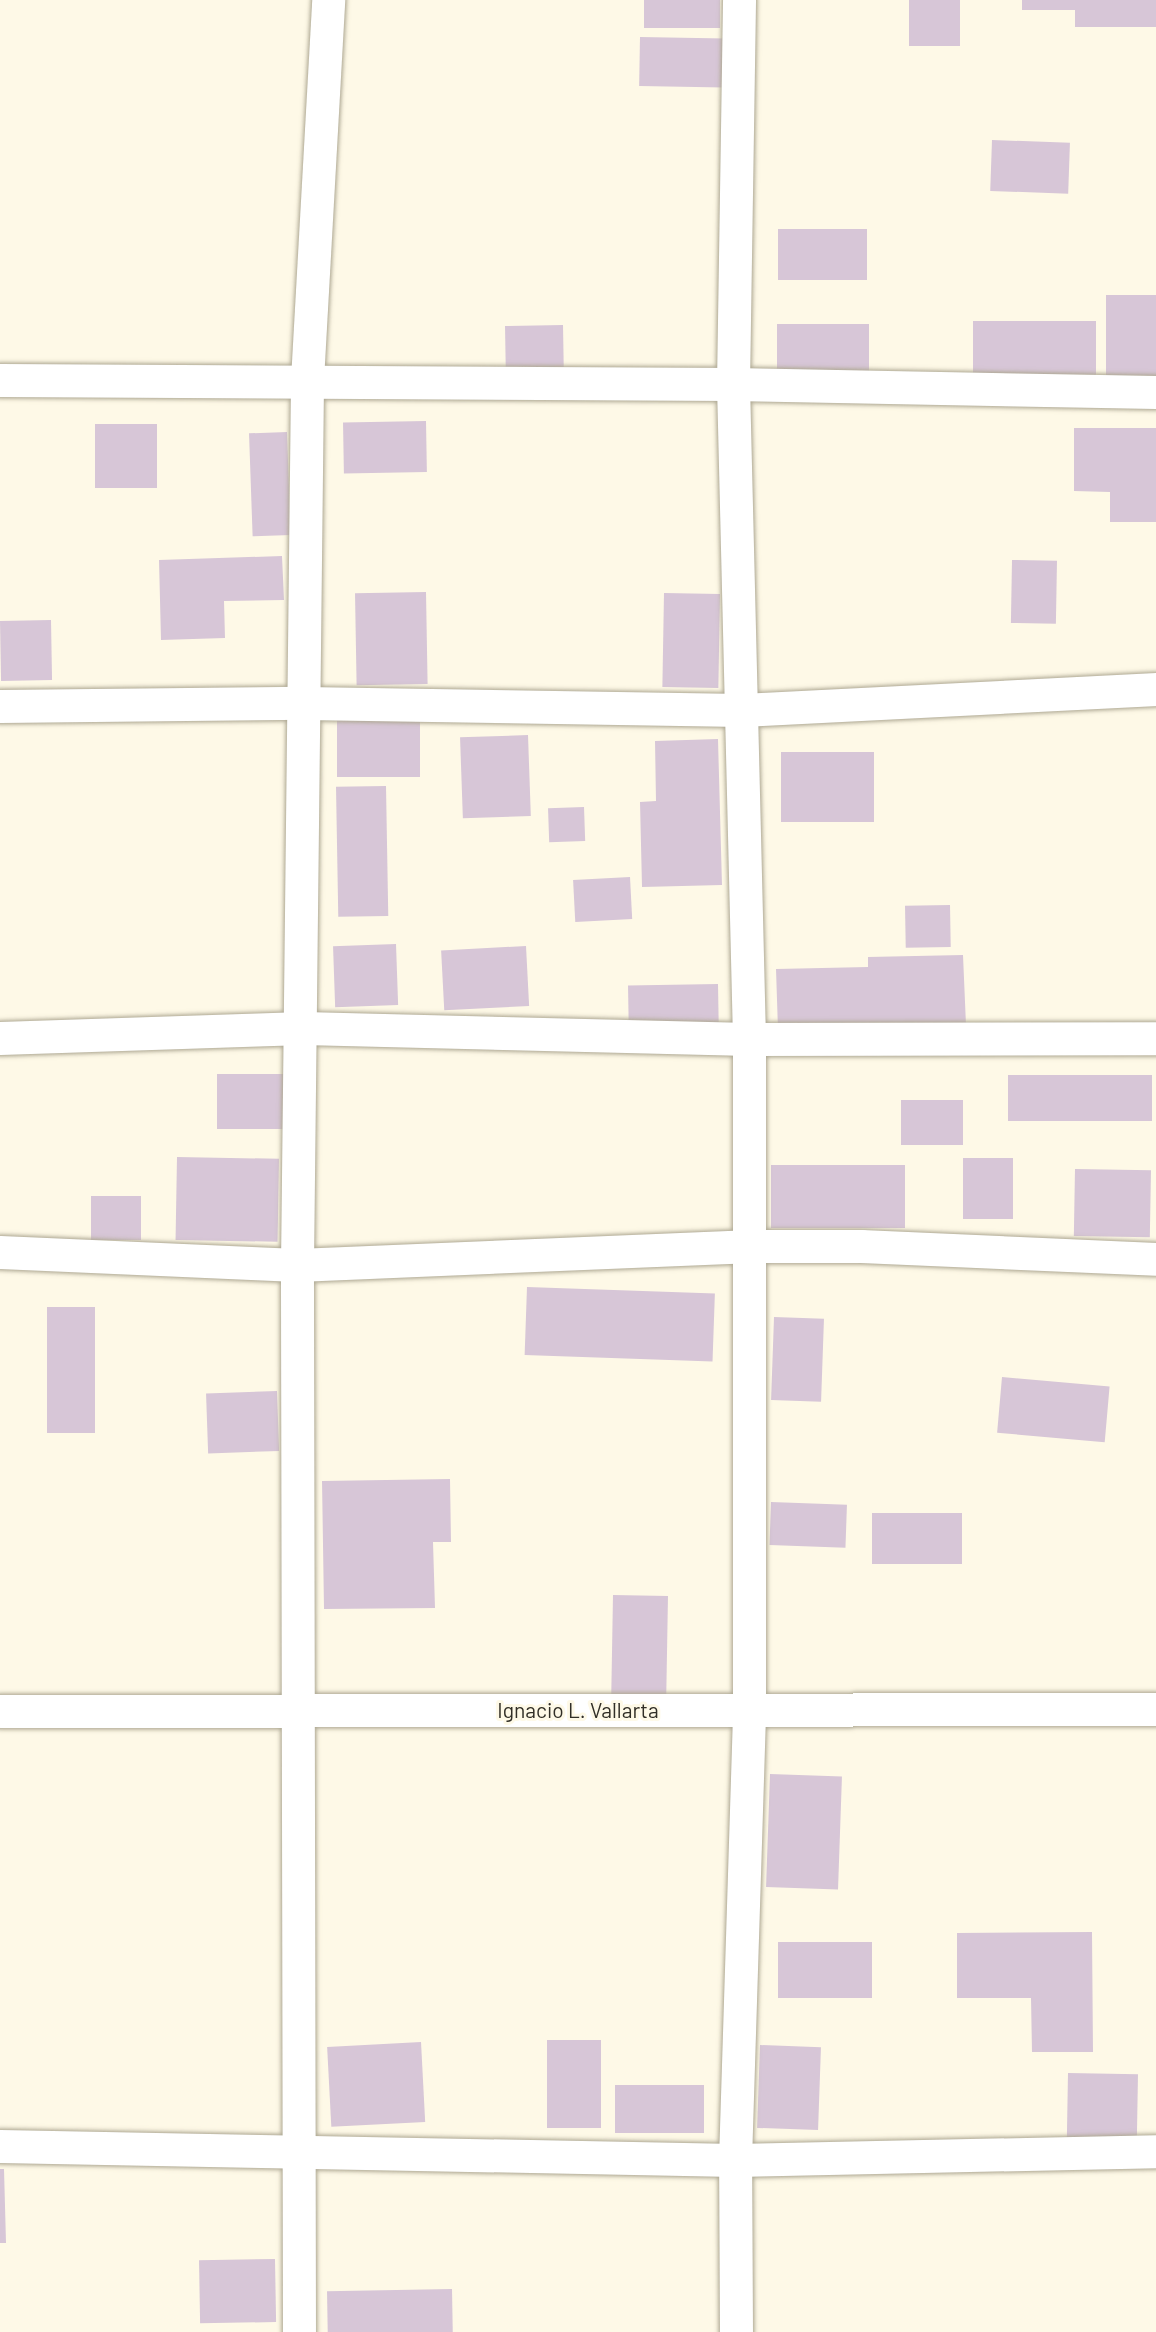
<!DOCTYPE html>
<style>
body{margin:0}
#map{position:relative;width:1156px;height:2332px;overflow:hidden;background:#fef9e7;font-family:Barlow,sans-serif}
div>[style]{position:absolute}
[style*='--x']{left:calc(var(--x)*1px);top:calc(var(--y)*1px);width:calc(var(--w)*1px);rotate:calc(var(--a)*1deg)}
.building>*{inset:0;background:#d7c6d7;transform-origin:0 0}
.roads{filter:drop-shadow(0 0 2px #aea893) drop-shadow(0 0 2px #aea893)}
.street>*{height:33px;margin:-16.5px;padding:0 16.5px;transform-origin:16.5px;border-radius:16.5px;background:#fff}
span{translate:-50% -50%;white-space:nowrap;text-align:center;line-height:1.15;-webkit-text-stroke:6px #fef9e7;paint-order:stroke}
.street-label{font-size:21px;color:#312e26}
</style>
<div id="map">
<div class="building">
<div style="left:644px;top:0;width:76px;height:28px"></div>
<div style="left:909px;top:0;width:51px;height:46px"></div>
<div style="clip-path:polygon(1022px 0,1156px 0,1156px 27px,1075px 27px,1075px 10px,1022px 10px)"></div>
<div style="left:640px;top:37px;width:85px;height:49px;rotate:1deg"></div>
<div style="left:992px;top:140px;width:78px;height:51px;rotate:2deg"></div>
<div style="left:778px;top:229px;width:89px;height:51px"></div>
<div style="left:1106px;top:295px;width:50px;height:89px"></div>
<div style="left:973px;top:321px;width:123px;height:59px"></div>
<div style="left:777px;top:324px;width:92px;height:54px"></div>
<div style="left:563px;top:325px;width:48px;height:58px;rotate:89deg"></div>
<div style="left:426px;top:421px;width:51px;height:83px;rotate:89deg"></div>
<div style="left:95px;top:424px;width:62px;height:64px"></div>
<div style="clip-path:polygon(1074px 428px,1156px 428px,1156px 522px,1110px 522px,1110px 492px,1074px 491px)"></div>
<div style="left:287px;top:432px;width:103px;height:38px;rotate:88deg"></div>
<div style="clip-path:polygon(282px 556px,284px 600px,224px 601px,225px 638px,161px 640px,159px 560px)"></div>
<div style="left:1012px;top:560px;width:45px;height:63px;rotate:1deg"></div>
<div style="left:426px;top:592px;width:92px;height:71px;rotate:89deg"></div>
<div style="left:664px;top:593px;width:56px;height:94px;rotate:1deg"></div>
<div style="left:51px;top:620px;width:60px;height:51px;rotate:89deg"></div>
<div style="left:337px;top:719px;width:83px;height:58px"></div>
<div style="left:528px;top:735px;width:81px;height:68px;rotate:88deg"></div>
<div style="clip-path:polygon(718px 739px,722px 885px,642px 887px,640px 802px,656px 801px,655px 741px)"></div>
<div style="left:781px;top:752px;width:93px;height:70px"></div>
<div style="left:386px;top:786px;width:130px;height:50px;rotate:89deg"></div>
<div style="left:584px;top:807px;width:34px;height:36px;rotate:88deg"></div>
<div style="left:630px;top:877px;width:42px;height:57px;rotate:87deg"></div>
<div style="left:950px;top:905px;width:42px;height:45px;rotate:89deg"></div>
<div style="left:396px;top:944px;width:61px;height:63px;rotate:88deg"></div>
<div style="left:526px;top:946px;width:60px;height:85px;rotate:87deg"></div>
<div style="clip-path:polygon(963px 955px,966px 1025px,778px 1030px,776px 969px,868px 967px,868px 957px)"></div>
<div style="left:718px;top:984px;width:39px;height:90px;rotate:89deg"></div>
<div style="left:217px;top:1074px;width:69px;height:55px"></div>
<div style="left:1008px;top:1075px;width:144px;height:46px"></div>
<div style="left:901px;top:1100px;width:62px;height:45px"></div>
<div style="left:177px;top:1157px;width:102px;height:83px;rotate:1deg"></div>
<div style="left:1013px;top:1158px;width:61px;height:50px;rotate:90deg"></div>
<div style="left:771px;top:1165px;width:134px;height:63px"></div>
<div style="left:1075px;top:1169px;width:76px;height:67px;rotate:1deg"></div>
<div style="left:91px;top:1196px;width:50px;height:44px"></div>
<div style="left:527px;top:1287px;width:188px;height:68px;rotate:2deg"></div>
<div style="left:47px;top:1307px;width:48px;height:126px"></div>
<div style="left:774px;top:1317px;width:50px;height:83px;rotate:2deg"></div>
<div style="left:1002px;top:1377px;width:108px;height:56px;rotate:5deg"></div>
<div style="left:277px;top:1391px;width:60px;height:71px;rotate:88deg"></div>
<div style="clip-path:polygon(450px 1479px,451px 1542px,433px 1542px,435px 1608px,324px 1609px,322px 1481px)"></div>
<div style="left:771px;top:1502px;width:76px;height:43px;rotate:2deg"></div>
<div style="left:872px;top:1513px;width:90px;height:51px"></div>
<div style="left:613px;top:1595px;width:55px;height:99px;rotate:1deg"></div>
<div style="left:770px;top:1774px;width:72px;height:113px;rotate:2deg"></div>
<div style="clip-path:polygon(1092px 1932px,1093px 2052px,1032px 2052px,1031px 1998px,957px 1998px,957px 1933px)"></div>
<div style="left:778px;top:1942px;width:94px;height:56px"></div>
<div style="left:601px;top:2040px;width:88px;height:54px;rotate:90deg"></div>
<div style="left:421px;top:2042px;width:80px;height:94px;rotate:87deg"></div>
<div style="left:760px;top:2045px;width:61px;height:83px;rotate:2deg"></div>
<div style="left:1068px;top:2073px;width:70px;height:65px;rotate:1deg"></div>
<div style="left:615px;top:2085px;width:89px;height:48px"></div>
<div style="clip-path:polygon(0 2169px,4px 2169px,6px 2243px,0 2243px)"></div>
<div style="left:275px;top:2259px;width:63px;height:76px;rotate:89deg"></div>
<div style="left:452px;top:2289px;width:43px;height:125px;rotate:89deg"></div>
</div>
<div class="roads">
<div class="street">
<div style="--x:0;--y:380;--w:733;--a:0.31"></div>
<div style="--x:733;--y:384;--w:423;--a:1.1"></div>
<div style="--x:0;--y:706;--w:304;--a:-0.6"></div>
<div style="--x:304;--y:703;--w:438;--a:0.9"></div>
<div style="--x:742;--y:710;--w:415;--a:-2.9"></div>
<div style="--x:0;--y:1038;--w:303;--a:-1.9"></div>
<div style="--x:303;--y:1028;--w:446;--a:1.4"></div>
<div style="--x:749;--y:1039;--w:407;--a:-0.1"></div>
<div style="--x:0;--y:1252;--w:297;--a:2.5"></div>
<div style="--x:297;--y:1265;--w:450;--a:-2.4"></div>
<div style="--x:747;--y:1246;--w:114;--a:0"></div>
<div style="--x:861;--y:1246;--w:295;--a:2.5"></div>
<div style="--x:0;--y:1711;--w:1156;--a:-0.1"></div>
<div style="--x:0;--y:2146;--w:735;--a:1.09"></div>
<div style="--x:735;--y:2160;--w:421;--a:-1.2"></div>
<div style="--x:299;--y:2332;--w:1067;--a:-90.11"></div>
<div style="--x:297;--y:1265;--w:885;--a:-89.35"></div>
<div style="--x:307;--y:380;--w:381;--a:-86.8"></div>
<div style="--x:736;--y:2332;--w:172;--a:-90.3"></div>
<div style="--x:735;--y:2160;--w:451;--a:-88.2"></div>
<div style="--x:749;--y:1709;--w:670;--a:-90"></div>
<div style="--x:749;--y:1039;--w:655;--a:-91.4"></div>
<div style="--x:733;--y:384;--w:384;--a:-89.1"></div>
</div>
</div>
<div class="street-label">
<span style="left:578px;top:1710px">Ignacio L. Vallarta</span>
</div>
</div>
